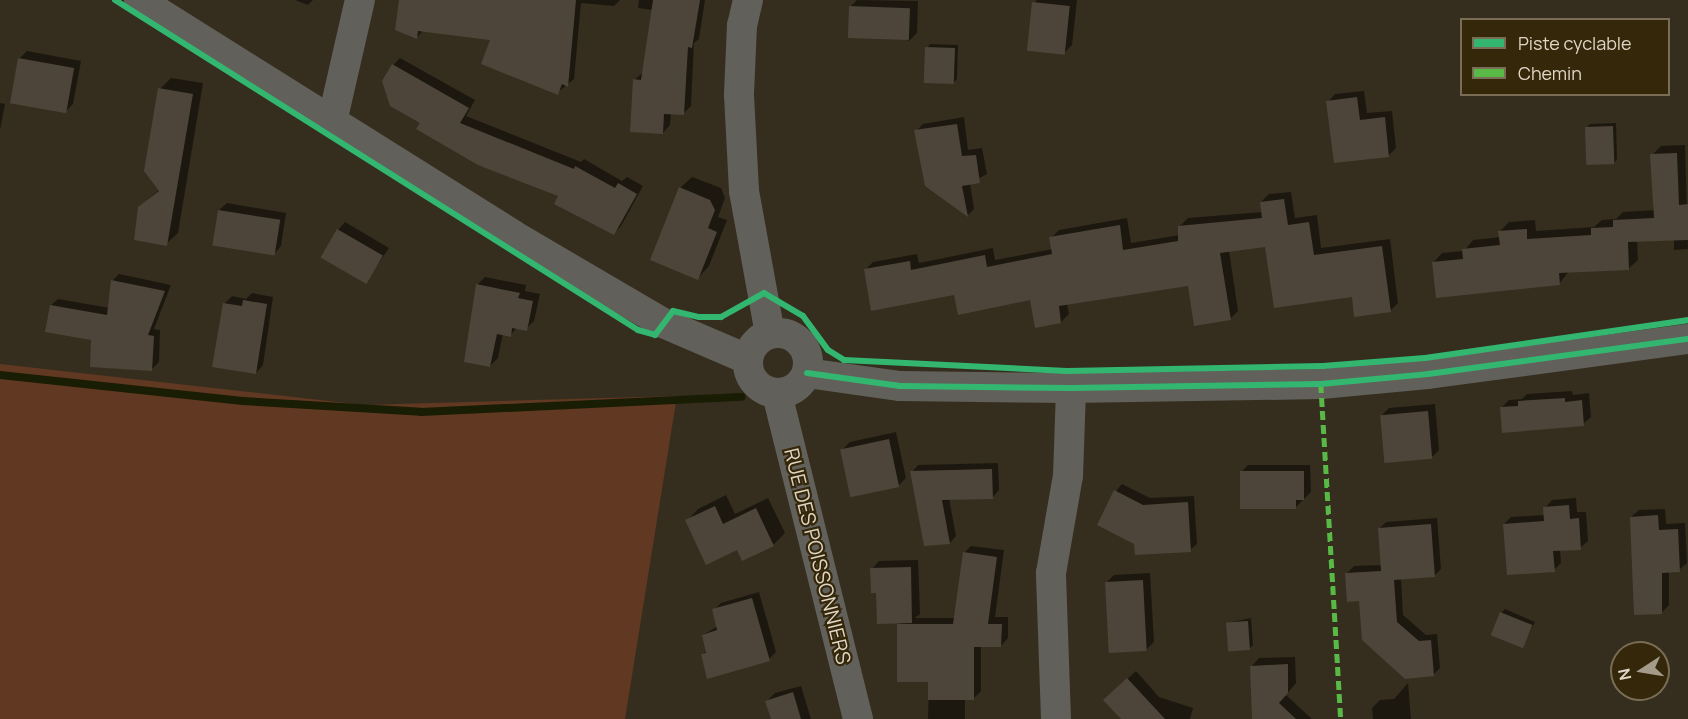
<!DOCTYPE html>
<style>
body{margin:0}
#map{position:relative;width:1688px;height:719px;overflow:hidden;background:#352e1e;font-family:Manrope,sans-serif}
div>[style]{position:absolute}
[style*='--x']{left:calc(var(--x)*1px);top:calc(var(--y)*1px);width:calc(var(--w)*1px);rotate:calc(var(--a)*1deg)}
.green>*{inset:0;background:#613821}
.shadow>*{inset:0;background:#0007}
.stream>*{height:8px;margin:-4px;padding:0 4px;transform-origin:4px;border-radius:4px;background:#191d03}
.building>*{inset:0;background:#4d4539;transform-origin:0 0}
.street>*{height:30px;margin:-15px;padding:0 15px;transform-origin:15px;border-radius:15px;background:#62605a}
.street>.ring{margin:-15px;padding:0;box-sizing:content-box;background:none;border:30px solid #62605a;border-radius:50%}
.quiet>*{height:4.5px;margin-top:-2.25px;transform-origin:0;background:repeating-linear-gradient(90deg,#58b947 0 9px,transparent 0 13.5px)}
.cycleway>*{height:6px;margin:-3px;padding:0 3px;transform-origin:3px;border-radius:3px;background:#33b770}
span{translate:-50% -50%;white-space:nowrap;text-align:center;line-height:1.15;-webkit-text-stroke:4.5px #352709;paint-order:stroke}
.street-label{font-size:20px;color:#dfd6c6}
.legend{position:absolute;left:1460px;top:18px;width:210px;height:78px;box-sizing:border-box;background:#352709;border:2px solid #796d55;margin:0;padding:8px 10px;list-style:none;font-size:18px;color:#dfd6c6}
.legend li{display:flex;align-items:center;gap:12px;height:30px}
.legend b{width:30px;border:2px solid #796d55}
.north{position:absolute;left:1610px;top:641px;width:60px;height:60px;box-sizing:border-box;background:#352709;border:2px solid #796d55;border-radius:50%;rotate:258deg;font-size:16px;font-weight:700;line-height:24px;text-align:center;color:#dfd6c6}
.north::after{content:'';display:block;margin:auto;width:21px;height:27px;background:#a49b8b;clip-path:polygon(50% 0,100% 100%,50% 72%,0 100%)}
</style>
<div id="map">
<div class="green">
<div style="clip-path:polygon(0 364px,364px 405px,677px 396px,625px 719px,0 719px)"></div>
</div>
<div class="shadow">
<div style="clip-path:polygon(295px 0,313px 0,308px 5px)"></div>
<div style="clip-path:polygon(400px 0,620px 0,614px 6px,581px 3px,574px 79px,557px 93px,493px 38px,424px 30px,417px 37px)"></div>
<div style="clip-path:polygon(639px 0,705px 0,699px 39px,694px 43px,691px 106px,683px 114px,671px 113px,670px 125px,663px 133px,634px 80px,644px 72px,653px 10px,638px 8px)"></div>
<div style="clip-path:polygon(857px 0,918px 1px,917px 33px,909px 41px,850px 7px)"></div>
<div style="clip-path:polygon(1037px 0,1077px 0,1072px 45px,1065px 52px,1034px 3px)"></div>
<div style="clip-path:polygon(930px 44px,958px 45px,957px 79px,954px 82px,927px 48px)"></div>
<div style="clip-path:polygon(27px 51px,81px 61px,73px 104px,65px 112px,19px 59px)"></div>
<div style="clip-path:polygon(400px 58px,475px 100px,466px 116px,581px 162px,584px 159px,622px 181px,627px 177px,643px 186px,621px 226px,614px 233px,560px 196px,422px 122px,393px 65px)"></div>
<div style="clip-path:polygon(171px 78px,203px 83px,178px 233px,166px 244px,139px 207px,159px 190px,160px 89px)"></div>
<div style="clip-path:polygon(1364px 91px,1367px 113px,1392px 111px,1396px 148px,1389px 155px,1328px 102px,1335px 94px)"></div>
<div style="clip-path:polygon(0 103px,5px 104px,0 130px)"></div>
<div style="clip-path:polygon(964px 117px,968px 150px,982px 148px,987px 174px,970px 183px,974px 209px,968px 215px,916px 131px,923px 124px)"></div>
<div style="clip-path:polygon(1616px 123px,1617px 159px,1614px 163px,1586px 128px,1590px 124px)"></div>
<div style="clip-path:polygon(1685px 145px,1688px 249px,1674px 250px,1674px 239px,1637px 241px,1638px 260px,1628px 269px,1569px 271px,1560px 283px,1433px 263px,1442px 253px,1464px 251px,1473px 240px,1501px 237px,1500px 231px,1509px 222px,1535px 220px,1536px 231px,1594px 227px,1602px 220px,1616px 219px,1623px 212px,1655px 210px,1652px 155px,1661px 146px)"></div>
<div style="clip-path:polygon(692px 177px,721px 188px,725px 198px,718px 217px,727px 220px,709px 266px,698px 278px,680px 188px)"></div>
<div style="clip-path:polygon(1291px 192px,1295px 218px,1317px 215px,1321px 248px,1390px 239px,1398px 303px,1390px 311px,1353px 296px,1267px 245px,1229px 251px,1238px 311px,1230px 319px,1190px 285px,1067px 304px,1069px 314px,1061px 322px,1032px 298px,955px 293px,865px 270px,873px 262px,917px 254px,919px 263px,993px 248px,995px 260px,1053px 249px,1051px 238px,1059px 230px,1127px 218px,1131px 243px,1180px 235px,1180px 226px,1188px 218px,1262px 212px,1261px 202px,1269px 194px)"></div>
<div style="clip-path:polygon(227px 203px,286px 213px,281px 246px,274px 254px,219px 210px)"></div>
<div style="clip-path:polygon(345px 222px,389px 248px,365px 283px,338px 230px)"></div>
<div style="clip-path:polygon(119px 274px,171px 285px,154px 329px,160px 330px,159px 362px,152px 369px,93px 339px,51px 305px,58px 299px,110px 308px,113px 280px)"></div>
<div style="clip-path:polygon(485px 277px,526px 285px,525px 291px,540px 294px,534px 321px,526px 329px,518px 327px,510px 335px,503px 333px,498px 358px,490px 366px,477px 285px)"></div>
<div style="clip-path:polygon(252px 293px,273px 297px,263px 365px,256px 373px,225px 303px,232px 296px,246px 299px)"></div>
<div style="clip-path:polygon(1572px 391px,1573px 395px,1589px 393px,1591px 417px,1583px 424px,1501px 408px,1509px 400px,1522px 399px,1527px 394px)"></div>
<div style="clip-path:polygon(1435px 404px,1439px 450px,1431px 458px,1381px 416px,1389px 408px)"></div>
<div style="clip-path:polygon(896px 432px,906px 478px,898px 486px,842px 450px,850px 442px)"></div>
<div style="clip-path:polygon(998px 463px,999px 490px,993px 497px,949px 498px,956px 536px,950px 543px,912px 472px,918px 465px)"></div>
<div style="clip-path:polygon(1248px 465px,1310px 465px,1311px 492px,1295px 508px,1241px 472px)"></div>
<div style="clip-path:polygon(1122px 484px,1150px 498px,1194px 496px,1197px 544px,1190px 550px,1136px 543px,1116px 491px)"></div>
<div style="clip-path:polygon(726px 495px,735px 514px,768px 498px,785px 533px,773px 545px,738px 548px,687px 521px,698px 509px)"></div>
<div style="clip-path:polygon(1576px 498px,1577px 512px,1586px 512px,1588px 541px,1580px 548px,1560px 549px,1561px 563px,1554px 570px,1504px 524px,1511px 517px,1545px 515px,1545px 508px,1552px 500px)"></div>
<div style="clip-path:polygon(1665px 509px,1666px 524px,1685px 523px,1687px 563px,1679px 570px,1669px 571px,1669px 605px,1662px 612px,1631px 517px,1639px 510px)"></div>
<div style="clip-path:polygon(1437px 518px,1441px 569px,1434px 576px,1401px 578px,1403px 615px,1426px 635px,1437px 634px,1440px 668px,1433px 675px,1361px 600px,1347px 573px,1354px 566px,1382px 565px,1379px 529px,1386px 522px)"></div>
<div style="clip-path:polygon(971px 546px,1004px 550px,995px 617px,1008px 617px,1008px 638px,1001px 646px,981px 646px,981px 691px,974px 698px,965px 698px,965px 719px,928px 719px,929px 681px,898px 625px,902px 621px,878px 591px,872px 569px,879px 561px,918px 560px,920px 614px,915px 618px,955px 618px,964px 553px)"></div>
<div style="clip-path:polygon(1150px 573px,1154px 642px,1146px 650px,1107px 582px,1114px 575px)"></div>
<div style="clip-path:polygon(759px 592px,776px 652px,769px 659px,702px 655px,707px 650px,703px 635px,718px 626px,714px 610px,721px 603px)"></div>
<div style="clip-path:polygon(1505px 609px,1535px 622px,1522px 647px,1501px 613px)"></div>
<div style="clip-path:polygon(1251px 618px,1253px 645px,1249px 649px,1227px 623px)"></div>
<div style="clip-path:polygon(1295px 657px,1296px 683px,1286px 695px,1312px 719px,1254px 719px,1252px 666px,1259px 658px)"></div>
<div style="clip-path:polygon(1136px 671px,1159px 697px,1193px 708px,1190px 719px,1123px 719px,1113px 692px)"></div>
<div style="clip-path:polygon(1408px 683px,1411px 719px,1373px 719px,1372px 708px,1380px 700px,1394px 699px)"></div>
<div style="clip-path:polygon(801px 686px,811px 719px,773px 719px,767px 701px,775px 693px)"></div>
</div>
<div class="stream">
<div style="--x:0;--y:375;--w:244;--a:6.1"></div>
<div style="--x:243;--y:401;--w:178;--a:3.5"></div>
<div style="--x:421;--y:412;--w:321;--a:-2.7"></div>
</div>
<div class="building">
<div style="clip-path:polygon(399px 0,576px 0,568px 87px,562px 84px,558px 95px,481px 64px,490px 40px,418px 31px,417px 39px,395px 30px)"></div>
<div style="clip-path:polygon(653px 0,700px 0,692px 48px,688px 47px,684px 115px,664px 114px,663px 134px,630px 132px,633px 79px,641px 80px)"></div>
<div style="left:1032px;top:2px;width:38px;height:49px;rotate:6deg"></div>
<div style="left:849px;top:6px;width:61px;height:32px;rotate:2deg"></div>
<div style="left:925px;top:47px;width:30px;height:36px;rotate:2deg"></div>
<div style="left:18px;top:58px;width:57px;height:46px;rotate:10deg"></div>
<div style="clip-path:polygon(392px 64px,469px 108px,460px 123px,574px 169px,575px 166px,615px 188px,618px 183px,637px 194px,614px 235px,554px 204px,558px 196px,478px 165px,416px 129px,420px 123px,390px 106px,382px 81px)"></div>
<div style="clip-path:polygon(158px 88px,193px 94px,167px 246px,134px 240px,138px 207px,159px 191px,144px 171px)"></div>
<div style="clip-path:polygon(1357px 97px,1360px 120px,1385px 117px,1389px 157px,1334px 163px,1326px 101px)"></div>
<div style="clip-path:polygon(957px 124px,962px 156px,976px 155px,980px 183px,962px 186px,968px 217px,925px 186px,914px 130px)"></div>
<div style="left:1613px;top:126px;width:38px;height:28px;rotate:88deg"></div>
<div style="clip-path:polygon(1677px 153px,1679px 205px,1688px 204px,1688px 240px,1628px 242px,1629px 270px,1559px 273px,1560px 285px,1436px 298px,1432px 262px,1463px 259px,1462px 249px,1500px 245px,1498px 231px,1527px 229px,1527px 239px,1591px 235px,1591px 228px,1613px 227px,1613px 220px,1654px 218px,1650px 154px)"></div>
<div style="clip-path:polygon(679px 187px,710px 200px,715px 210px,708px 228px,717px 232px,698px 280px,650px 260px)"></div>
<div style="clip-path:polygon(1284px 199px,1288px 225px,1309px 222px,1314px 255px,1382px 246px,1391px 312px,1354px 317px,1352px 297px,1274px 308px,1265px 247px,1220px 253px,1231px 320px,1194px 326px,1188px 286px,1059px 306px,1061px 323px,1035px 328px,1030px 300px,958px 315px,954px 295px,871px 311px,864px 269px,910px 261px,911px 270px,985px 255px,987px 267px,1052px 254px,1049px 237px,1120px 225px,1123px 250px,1178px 241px,1178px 226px,1262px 218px,1260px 202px)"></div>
<div style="left:218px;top:210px;width:63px;height:36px;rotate:9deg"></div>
<div style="left:337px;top:229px;width:53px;height:33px;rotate:30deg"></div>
<div style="clip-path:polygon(111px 280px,165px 291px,148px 335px,154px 336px,152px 371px,90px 367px,91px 340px,45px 332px,50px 305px,107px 315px)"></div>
<div style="clip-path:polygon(476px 284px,520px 293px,518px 298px,533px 301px,527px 331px,512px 328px,511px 337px,497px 334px,490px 367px,464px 362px)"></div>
<div style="clip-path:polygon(243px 300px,267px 304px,256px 374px,212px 367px,223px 303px,242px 306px)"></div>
<div style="clip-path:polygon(1565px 398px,1565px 402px,1582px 400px,1584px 426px,1502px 433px,1500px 407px,1518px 406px,1518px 401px)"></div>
<div style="left:1428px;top:411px;width:48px;height:48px;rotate:85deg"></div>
<div style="left:889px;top:439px;width:49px;height:50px;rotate:78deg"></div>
<div style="clip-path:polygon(992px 469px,993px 499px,942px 500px,950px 544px,924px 546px,910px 471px)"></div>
<div style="clip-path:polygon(1240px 471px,1304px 471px,1304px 500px,1296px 500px,1296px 509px,1240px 509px)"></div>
<div style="clip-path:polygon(1114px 490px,1143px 505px,1188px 502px,1191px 552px,1135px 555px,1134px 544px,1097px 525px)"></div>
<div style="clip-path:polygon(1569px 505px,1570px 519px,1579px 518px,1581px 550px,1553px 551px,1555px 572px,1507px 575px,1503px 524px,1544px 521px,1543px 507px)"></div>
<div style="clip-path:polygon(715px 506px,723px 524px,756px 508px,774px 546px,742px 561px,737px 550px,706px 565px,685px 520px)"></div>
<div style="clip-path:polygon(1658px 515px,1659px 530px,1678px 529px,1680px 572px,1662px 573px,1662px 614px,1634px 615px,1630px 517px)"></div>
<div style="clip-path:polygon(1431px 524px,1435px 577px,1394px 580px,1397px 622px,1419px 641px,1431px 640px,1434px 676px,1405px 679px,1362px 640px,1359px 601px,1347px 602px,1345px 573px,1381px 571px,1378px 528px)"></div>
<div style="clip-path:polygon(963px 552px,997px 557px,988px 624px,1002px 624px,1001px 647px,974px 647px,974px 700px,928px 700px,928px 682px,897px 682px,897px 624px,953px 624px)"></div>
<div style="clip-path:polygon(911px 567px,912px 623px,877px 624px,876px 593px,871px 593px,870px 568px)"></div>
<div style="left:1143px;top:580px;width:71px;height:38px;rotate:87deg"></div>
<div style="clip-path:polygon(752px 598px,770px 661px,707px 679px,701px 654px,706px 653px,702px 635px,717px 630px,712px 609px)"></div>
<div style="left:1500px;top:612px;width:35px;height:25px;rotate:22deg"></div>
<div style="left:1248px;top:621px;width:29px;height:22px;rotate:86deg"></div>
<div style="clip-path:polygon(1288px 664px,1288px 693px,1279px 703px,1296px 719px,1252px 719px,1250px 666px)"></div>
<div style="clip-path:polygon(1127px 678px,1165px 719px,1121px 719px,1103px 700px)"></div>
<div style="clip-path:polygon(793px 692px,801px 719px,771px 719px,765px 701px)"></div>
</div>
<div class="street">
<div style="--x:139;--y:0;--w:442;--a:32.1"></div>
<div style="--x:513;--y:235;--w:174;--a:30.4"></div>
<div style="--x:663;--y:323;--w:91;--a:23.2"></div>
<div style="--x:748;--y:0;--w:26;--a:103"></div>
<div style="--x:742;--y:25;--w:70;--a:92.5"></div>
<div style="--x:739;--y:95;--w:96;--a:87"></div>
<div style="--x:744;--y:191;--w:145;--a:79.7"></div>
<div style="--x:332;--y:122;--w:125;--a:-77.1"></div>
<div class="ring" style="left:748px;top:333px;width:30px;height:30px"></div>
<div style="--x:807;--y:373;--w:94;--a:8"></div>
<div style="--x:900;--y:386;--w:171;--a:0.7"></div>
<div style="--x:1071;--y:388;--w:250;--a:-0.9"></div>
<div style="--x:1321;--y:384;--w:107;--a:-5.3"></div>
<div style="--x:1428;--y:374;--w:262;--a:-7.7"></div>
<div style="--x:777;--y:394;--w:335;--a:76"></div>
<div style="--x:1056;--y:719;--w:146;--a:-92"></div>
<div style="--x:1051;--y:573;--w:98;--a:-80.1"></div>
<div style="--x:1068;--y:476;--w:88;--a:-88"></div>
</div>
<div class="quiet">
<div style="--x:1321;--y:384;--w:336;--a:86.6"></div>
</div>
<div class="cycleway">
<div style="--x:115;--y:0;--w:618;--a:32.25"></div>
<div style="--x:638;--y:330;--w:18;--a:16"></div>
<div style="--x:655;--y:335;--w:30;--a:-53"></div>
<div style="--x:673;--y:311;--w:27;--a:13"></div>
<div style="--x:699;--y:317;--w:22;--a:0"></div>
<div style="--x:721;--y:317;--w:49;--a:-29.2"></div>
<div style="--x:764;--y:293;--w:45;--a:30.5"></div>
<div style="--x:803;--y:316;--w:42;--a:53.7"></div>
<div style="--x:828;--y:350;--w:19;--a:32"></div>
<div style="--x:844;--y:360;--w:223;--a:2.8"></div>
<div style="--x:1067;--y:371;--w:256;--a:-1.1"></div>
<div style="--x:1323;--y:366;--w:102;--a:-4.5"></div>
<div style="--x:1425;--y:358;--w:266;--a:-8.2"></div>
<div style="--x:807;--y:373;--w:94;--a:8"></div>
<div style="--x:900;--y:386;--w:171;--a:0.7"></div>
<div style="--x:1071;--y:388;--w:250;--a:-0.9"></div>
<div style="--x:1321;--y:384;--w:107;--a:-5.3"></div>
<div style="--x:1428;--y:374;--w:262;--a:-7.7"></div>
</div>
<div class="street-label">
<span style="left:818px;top:556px;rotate:76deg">RUE DES POISSONNIERS</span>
</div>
<ul class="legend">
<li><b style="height:8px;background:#33b770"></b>Piste cyclable</li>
<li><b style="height:8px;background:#58b947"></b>Chemin</li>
</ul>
<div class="north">N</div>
</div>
